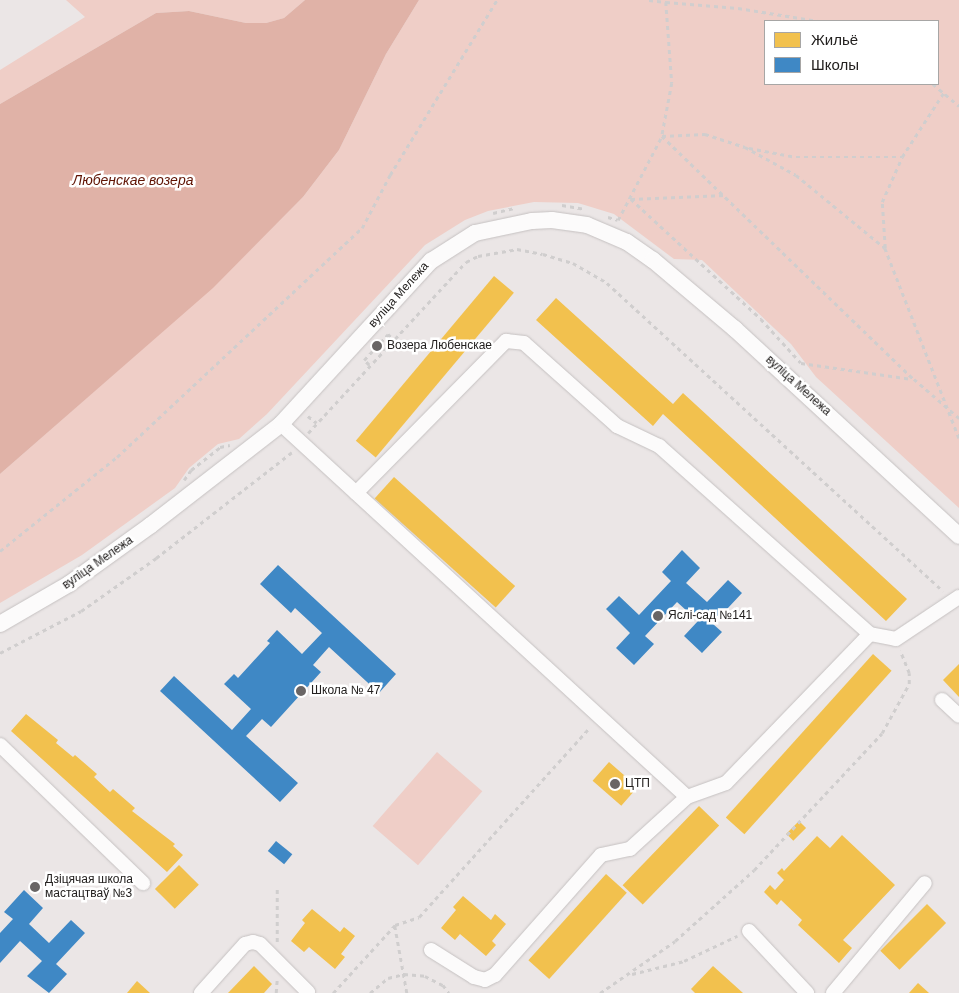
<!DOCTYPE html>
<meta charset="utf-8">
<style>
body{margin:0}
#map{position:relative;width:959px;height:993px;overflow:hidden;background:#ebe6e6;font-family:Helvetica,sans-serif}
div>[style]{position:absolute}
[style*='--x']{left:calc(var(--x)*1px);top:calc(var(--y)*1px);width:calc(var(--w)*1px);rotate:calc(var(--a)*1deg)}
.green>*{inset:0;background:#efcec7;transform-origin:0 0}
.water>*{inset:0;background:#e0b2a7}
.homes>*{inset:0;background:#f2c14e;transform-origin:0 0}
.schools>*{inset:0;background:#3f88c5;transform-origin:0 0}
.path>*{height:2.5px;margin-top:-1.25px;transform-origin:0;background:repeating-linear-gradient(90deg,#d0cece 0 4px,transparent 0 8px)}
.roads{filter:drop-shadow(0 0 1px #c5c1c1) drop-shadow(0 0 1px #c5c1c1)}
.minor>*{height:14px;margin:-7px;padding:0 7px;transform-origin:7px;border-radius:7px;background:#fcfbfb}
.major>*{height:16px;margin:-8px;padding:0 8px;transform-origin:8px;border-radius:8px;background:#fcfbfb}
.dots>*{width:14px;height:14px;translate:-50% -50%;box-sizing:border-box;border:2px solid #fff;border-radius:50%}
span{translate:-50% -50%;white-space:nowrap;text-align:center;line-height:1.15;-webkit-text-stroke:5px #fff;paint-order:stroke}
.street-label{font-size:12px;color:#23201f}
.poi-label{font-size:12px;color:#23201f}
.left{translate:0 -50%;text-align:left}
.water-label{font-size:14px;color:#601404;font-style:italic}
.legend{position:absolute;left:764px;top:20px;width:175px;height:65px;box-sizing:border-box;background:#fff;border:1px solid #a7a6a5;margin:0;padding:6px 9px;list-style:none;font-size:15px;color:#23201f}
.legend li{display:flex;align-items:center;gap:10px;height:25px}
.legend b{width:25px;border:1px solid #a7a6a5}
</style>
<div id="map">
<div class="green">
<div style="clip-path:polygon(66px 0,305px 0,284px 18px,266px 23px,246px 23px,189px 11px,156px 13px,0 104px,0 70px,85px 17px)"></div>
<div style="clip-path:polygon(evenodd,419px 0,959px 0,959px 508px,816px 377px,791px 344px,702px 260px,674px 259px,614px 214px,578px 203px,534px 202px,488px 211px,465px 220px,425px 245px,267px 414px,239px 439px,218px 444px,189px 468px,175px 488px,82px 555px,0 603px,0 474px,212px 288px,303px 197px,339px 150px,386px 54px,419px 0,765px 21px,938px 21px,938px 84px,765px 84px,765px 21px)"></div>
<div style="left:437px;top:752px;width:60px;height:98px;rotate:41deg"></div>
</div>
<div class="water">
<div style="clip-path:polygon(305px 0,419px 0,386px 54px,339px 150px,303px 197px,213px 288px,0 474px,0 104px,156px 13px,189px 11px,246px 23px,266px 23px,284px 18px)"></div>
</div>
<div class="homes">
<div style="left:494px;top:276px;width:26px;height:215px;rotate:40deg"></div>
<div style="clip-path:polygon(556px 298px,673px 404px,683px 393px,907px 599px,886px 621px,663px 414px,653px 426px,536px 320px)"></div>
<div style="left:394px;top:477px;width:163px;height:29px;rotate:42deg"></div>
<div style="left:873px;top:654px;width:25px;height:220px;rotate:42deg"></div>
<div style="clip-path:polygon(959px 664px,959px 697px,943px 680px)"></div>
<div style="clip-path:polygon(26px 714px,58px 740px,56px 743px,73px 757px,75px 755px,97px 774px,94px 777px,110px 792px,113px 789px,135px 808px,132px 811px,175px 844px,173px 846px,183px 855px,167px 872px,11px 731px)"></div>
<div style="left:609px;top:762px;width:38px;height:25px;rotate:41deg"></div>
<div style="left:699px;top:806px;width:28px;height:110px;rotate:44deg"></div>
<div style="left:799px;top:821px;width:10px;height:18px;rotate:45deg"></div>
<div style="clip-path:polygon(842px 835px,895px 885px,843px 940px,852px 948px,839px 963px,798px 925px,802px 920px,781px 900px,777px 905px,764px 892px,770px 885px,775px 890px,784px 880px,777px 873px,782px 868px,784px 871px,817px 836px,830px 848px)"></div>
<div style="left:179px;top:865px;width:28px;height:34px;rotate:45deg"></div>
<div style="left:606px;top:874px;width:28px;height:116px;rotate:42deg"></div>
<div style="clip-path:polygon(463px 896px,491px 920px,495px 914px,506px 924px,492px 941px,496px 945px,486px 956px,460px 934px,455px 940px,441px 928px,456px 910px,453px 907px)"></div>
<div style="left:927px;top:904px;width:27px;height:66px;rotate:45deg"></div>
<div style="clip-path:polygon(312px 909px,340px 932px,344px 927px,355px 936px,341px 954px,345px 957px,335px 969px,309px 947px,304px 952px,291px 941px,305px 923px,302px 920px)"></div>
<div style="clip-path:polygon(254px 966px,272px 984px,264px 993px,228px 993px)"></div>
<div style="clip-path:polygon(713px 966px,743px 993px,695px 993px,691px 989px)"></div>
<div style="clip-path:polygon(137px 981px,150px 993px,127px 993px)"></div>
<div style="clip-path:polygon(918px 983px,929px 993px,909px 993px)"></div>
</div>
<div class="schools">
<div style="clip-path:polygon(682px 550px,700px 568px,686px 583px,707px 602px,728px 580px,742px 593px,713px 624px,722px 632px,702px 653px,684px 636px,698px 621px,677px 602px,645px 636px,654px 644px,634px 665px,616px 648px,630px 633px,606px 609px,619px 596px,639px 615px,671px 581px,662px 572px)"></div>
<div style="clip-path:polygon(278px 565px,396px 674px,379px 693px,329px 647px,313px 665px,321px 672px,271px 727px,262px 719px,246px 736px,298px 783px,280px 802px,160px 691px,174px 676px,232px 730px,251px 709px,224px 684px,234px 674px,238px 678px,270px 643px,267px 641px,277px 630px,302px 654px,322px 633px,295px 608px,291px 613px,260px 584px)"></div>
<div style="left:276px;top:841px;width:21px;height:13px;rotate:39deg"></div>
<div style="clip-path:polygon(24px 890px,43px 908px,29px 924px,49px 943px,71px 920px,85px 933px,56px 964px,67px 974px,49px 993px,27px 976px,42px 961px,20px 941px,0 963px,0 933px,13px 919px,4px 912px)"></div>
</div>
<div class="path">
<div style="--x:649;--y:0;--w:17;--a:7"></div>
<div style="--x:666;--y:2;--w:81;--a:85.8"></div>
<div style="--x:672;--y:83;--w:54;--a:100.7"></div>
<div style="--x:662;--y:136;--w:350;--a:44"></div>
<div style="--x:914;--y:379;--w:60;--a:40.9"></div>
<div style="--x:666;--y:2;--w:72;--a:4.8"></div>
<div style="--x:738;--y:8;--w:81;--a:9.2"></div>
<div style="--x:933;--y:84;--w:34;--a:40"></div>
<div style="--x:749;--y:148;--w:48;--a:10.8"></div>
<div style="--x:796;--y:157;--w:106;--a:0"></div>
<div style="--x:902;--y:157;--w:77;--a:-57.1"></div>
<div style="--x:631;--y:199;--w:177;--a:42.7"></div>
<div style="--x:761;--y:319;--w:59;--a:47.7"></div>
<div style="--x:801;--y:363;--w:112;--a:8.2"></div>
<div style="--x:631;--y:199;--w:94;--a:-2.4"></div>
<div style="--x:562;--y:205;--w:22;--a:10"></div>
<div style="--x:493;--y:213;--w:22;--a:-13"></div>
<div style="--x:608;--y:217;--w:10;--a:17"></div>
<div style="--x:618;--y:220;--w:95;--a:-62.4"></div>
<div style="--x:662;--y:136;--w:43;--a:-2.7"></div>
<div style="--x:705;--y:134;--w:42;--a:18"></div>
<div style="--x:745;--y:147;--w:58;--a:28.8"></div>
<div style="--x:796;--y:175;--w:115;--a:39.4"></div>
<div style="--x:885;--y:248;--w:204;--a:68.7"></div>
<div style="--x:885;--y:248;--w:46;--a:-93.7"></div>
<div style="--x:882;--y:202;--w:49;--a:-66"></div>
<div style="--x:369;--y:365;--w:7;--a:-135"></div>
<div style="--x:364;--y:360;--w:35;--a:-47"></div>
<div style="--x:388;--y:334;--w:7;--a:45"></div>
<div style="--x:308;--y:416;--w:11;--a:38"></div>
<div style="--x:308;--y:433;--w:233;--a:-47.3"></div>
<div style="--x:466;--y:262;--w:13;--a:-27"></div>
<div style="--x:478;--y:256;--w:40;--a:-10"></div>
<div style="--x:517;--y:249;--w:26;--a:11"></div>
<div style="--x:543;--y:254;--w:31;--a:17"></div>
<div style="--x:573;--y:263;--w:39;--a:30"></div>
<div style="--x:607;--y:283;--w:456;--a:42.5"></div>
<div style="--x:184;--y:480;--w:12;--a:-55"></div>
<div style="--x:191;--y:470;--w:37;--a:-38"></div>
<div style="--x:220;--y:447;--w:10;--a:-11"></div>
<div style="--x:0;--y:551;--w:150;--a:-38.8"></div>
<div style="--x:117;--y:457;--w:335;--a:-43.1"></div>
<div style="--x:362;--y:228;--w:60;--a:-62.2"></div>
<div style="--x:390;--y:175;--w:205;--a:-58.6"></div>
<div style="--x:0;--y:653;--w:91;--a:-27.4"></div>
<div style="--x:81;--y:611;--w:92;--a:-35.2"></div>
<div style="--x:156;--y:558;--w:172;--a:-37.9"></div>
<div style="--x:395;--y:926;--w:68;--a:79.8"></div>
<div style="--x:277;--y:942;--w:53;--a:-90"></div>
<div style="--x:632;--y:974;--w:54;--a:-14"></div>
<div style="--x:684;--y:961;--w:59;--a:-25.3"></div>
<div style="--x:276;--y:993;--w:13;--a:-86"></div>
<div style="--x:333;--y:993;--w:92;--a:-47.6"></div>
<div style="--x:395;--y:925;--w:25;--a:-18"></div>
<div style="--x:419;--y:917;--w:256;--a:-48"></div>
<div style="--x:370;--y:993;--w:23;--a:-40"></div>
<div style="--x:388;--y:978;--w:16;--a:-14"></div>
<div style="--x:404;--y:974;--w:21;--a:5"></div>
<div style="--x:425;--y:976;--w:20;--a:27"></div>
<div style="--x:443;--y:985;--w:10;--a:53"></div>
<div style="--x:600;--y:993;--w:91;--a:-34.7"></div>
<div style="--x:675;--y:941;--w:106;--a:-41.9"></div>
<div style="--x:754;--y:870;--w:187;--a:-46.9"></div>
<div style="--x:882;--y:733;--w:56;--a:-61.1"></div>
<div style="--x:909;--y:684;--w:11;--a:-90"></div>
<div style="--x:909;--y:673;--w:24;--a:-112"></div>
</div>
<div class="roads">
<div class="minor">
<div style="--x:281;--y:424;--w:551;--a:42.57"></div>
<div style="--x:356;--y:493;--w:214;--a:-45.4"></div>
<div style="--x:506;--y:341;--w:18;--a:6"></div>
<div style="--x:524;--y:343;--w:125;--a:41.7"></div>
<div style="--x:617;--y:426;--w:47;--a:25.5"></div>
<div style="--x:659;--y:446;--w:283;--a:41.7"></div>
<div style="--x:942;--y:700;--w:23;--a:43"></div>
<div style="--x:0;--y:745;--w:199;--a:44"></div>
<div style="--x:749;--y:931;--w:85;--a:46.9"></div>
<div style="--x:431;--y:950;--w:51;--a:32.1"></div>
<div style="--x:474;--y:977;--w:11;--a:15"></div>
<div style="--x:485;--y:980;--w:11;--a:-27"></div>
<div style="--x:495;--y:975;--w:160;--a:-48.5"></div>
<div style="--x:601;--y:855;--w:30;--a:-12"></div>
<div style="--x:630;--y:849;--w:77;--a:-42.4"></div>
<div style="--x:687;--y:797;--w:41;--a:-19.7"></div>
<div style="--x:726;--y:783;--w:207;--a:-46"></div>
<div style="--x:870;--y:634;--w:26;--a:11"></div>
<div style="--x:896;--y:639;--w:76;--a:-33.7"></div>
<div style="--x:201;--y:993;--w:66;--a:-48.1"></div>
<div style="--x:245;--y:944;--w:8;--a:-14"></div>
<div style="--x:253;--y:942;--w:7;--a:16"></div>
<div style="--x:260;--y:944;--w:68;--a:45"></div>
<div style="--x:833;--y:993;--w:143;--a:-50.1"></div>
</div>
<div class="major">
<div style="--x:0;--y:624;--w:80;--a:-30.1"></div>
<div style="--x:69;--y:584;--w:101;--a:-35.7"></div>
<div style="--x:151;--y:525;--w:165;--a:-37.8"></div>
<div style="--x:281;--y:424;--w:222;--a:-47.4"></div>
<div style="--x:431;--y:261;--w:52;--a:-32.5"></div>
<div style="--x:475;--y:233;--w:58;--a:-11.9"></div>
<div style="--x:532;--y:221;--w:20;--a:-3"></div>
<div style="--x:552;--y:220;--w:35;--a:8"></div>
<div style="--x:587;--y:225;--w:43;--a:23"></div>
<div style="--x:627;--y:242;--w:32;--a:35"></div>
<div style="--x:653;--y:260;--w:107;--a:40.1"></div>
<div style="--x:735;--y:329;--w:305;--a:42.7"></div>
</div>
</div>
<div class="dots">
<div style="left:377px;top:346px;background:#696565"></div>
<div style="left:658px;top:616px;background:#696565"></div>
<div style="left:301px;top:691px;background:#696565"></div>
<div style="left:615px;top:784px;background:#696565"></div>
<div style="left:35px;top:887px;background:#696565"></div>
</div>
<div class="street-label">
<span style="left:399px;top:295px;rotate:-48deg">вуліца Мележа</span>
<span style="left:798px;top:386px;rotate:42deg">вуліца Мележа</span>
<span style="left:98px;top:563px;rotate:-35deg">вуліца Мележа</span>
</div>
<div class="poi-label">
<span class="left" style="left:387px;top:346px">Возера Любенскае</span>
<span class="left" style="left:668px;top:616px">Яслі-сад №141</span>
<span class="left" style="left:311px;top:691px">Школа № 47</span>
<span class="left" style="left:625px;top:784px">ЦТП</span>
<span class="left" style="left:45px;top:887px">Дзіцячая школа<br>мастацтваў №3</span>
</div>
<div class="water-label">
<span style="left:133px;top:180px">Любенскае возера</span>
</div>
<ul class="legend">
<li><b style="height:14px;background:#f2c14e"></b>Жильё</li>
<li><b style="height:14px;background:#3f88c5"></b>Школы</li>
</ul>
</div>
